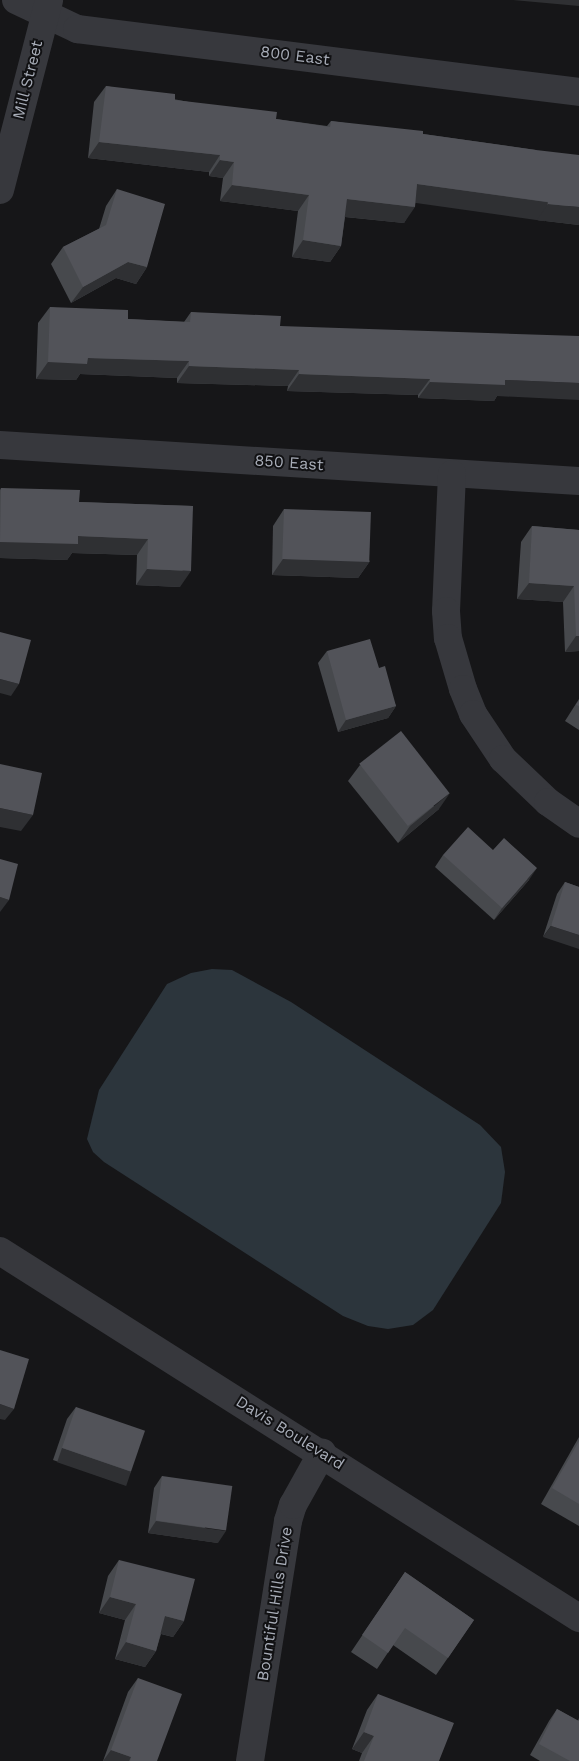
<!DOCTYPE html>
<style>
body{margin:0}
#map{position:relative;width:579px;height:1761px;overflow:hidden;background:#161618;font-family:"Work Sans",sans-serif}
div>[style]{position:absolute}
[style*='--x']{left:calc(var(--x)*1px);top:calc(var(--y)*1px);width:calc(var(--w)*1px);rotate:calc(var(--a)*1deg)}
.water>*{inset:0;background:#2c353c}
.minor>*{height:28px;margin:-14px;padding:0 14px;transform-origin:14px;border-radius:14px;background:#37383d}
.wall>*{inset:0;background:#47494d}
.shaded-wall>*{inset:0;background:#2f3033;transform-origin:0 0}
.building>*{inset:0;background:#525359;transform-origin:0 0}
span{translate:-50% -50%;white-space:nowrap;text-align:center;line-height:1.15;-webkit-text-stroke:4px #111113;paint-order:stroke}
.street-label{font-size:16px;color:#a8adb8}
</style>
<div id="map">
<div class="water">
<div style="clip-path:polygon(212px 969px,232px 970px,291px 1002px,480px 1125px,501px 1147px,505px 1172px,501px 1203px,433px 1310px,413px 1325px,388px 1329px,368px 1326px,343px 1316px,104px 1162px,93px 1152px,87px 1139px,99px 1090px,167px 984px,191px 973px)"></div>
</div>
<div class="minor">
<div style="--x:16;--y:0;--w:68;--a:25.4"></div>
<div style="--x:77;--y:29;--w:506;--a:7.15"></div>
<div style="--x:0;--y:190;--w:196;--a:-75.5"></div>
<div style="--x:0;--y:445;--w:580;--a:3.56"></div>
<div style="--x:452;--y:474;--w:137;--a:92.5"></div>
<div style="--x:446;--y:611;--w:27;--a:86"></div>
<div style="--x:448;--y:638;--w:53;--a:73.6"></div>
<div style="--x:463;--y:689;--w:27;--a:68"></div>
<div style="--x:473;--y:714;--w:54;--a:56.3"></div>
<div style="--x:503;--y:759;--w:62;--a:43.7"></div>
<div style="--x:548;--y:802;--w:38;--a:35"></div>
<div style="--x:0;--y:1251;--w:686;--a:32.37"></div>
<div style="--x:250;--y:1761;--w:243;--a:-81"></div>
<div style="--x:288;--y:1521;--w:17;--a:-73"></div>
<div style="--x:293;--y:1505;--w:60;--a:-60.9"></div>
</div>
<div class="wall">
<div style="clip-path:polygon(106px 86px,276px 119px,327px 126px,331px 121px,536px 150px,579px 225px,537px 220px,537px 218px,416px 202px,404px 223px,345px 217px,341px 246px,330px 262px,292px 257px,298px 211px,220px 201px,223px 178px,209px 176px,209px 172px,88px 158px,94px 102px)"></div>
<div style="clip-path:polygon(117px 189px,147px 267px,136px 284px,116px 278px,71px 303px,51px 264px,63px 247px,99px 229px,106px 206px)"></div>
<div style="clip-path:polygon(50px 307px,128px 319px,184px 322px,191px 312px,280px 326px,497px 396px,494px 401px,418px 398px,418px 395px,287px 391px,288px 386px,177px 383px,177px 378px,80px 374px,76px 380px,36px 379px,38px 323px)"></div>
<div style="clip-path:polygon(1px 488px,79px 502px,193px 506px,180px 587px,136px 585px,137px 555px,72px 553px,67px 560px,0 558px,0 490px)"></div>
<div style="clip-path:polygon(284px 509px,370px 561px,358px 578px,272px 575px,273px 526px)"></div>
<div style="clip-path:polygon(532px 526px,579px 530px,579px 651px,565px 652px,563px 602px,517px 599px,521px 542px)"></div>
<div style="clip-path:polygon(327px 651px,379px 668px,396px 706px,388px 718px,338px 732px,318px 663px)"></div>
<div style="clip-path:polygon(579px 699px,579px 730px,565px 721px)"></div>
<div style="clip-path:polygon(360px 765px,439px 809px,398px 843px,348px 781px)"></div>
<div style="clip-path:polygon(493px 850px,529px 880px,494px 920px,435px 867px,443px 855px)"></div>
<div style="clip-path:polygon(565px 882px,579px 887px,543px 937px,557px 894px)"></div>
<div style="clip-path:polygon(76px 1407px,131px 1472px,122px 1484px,53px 1460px,67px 1419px)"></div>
<div style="clip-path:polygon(579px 1437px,579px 1526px,541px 1504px)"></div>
<div style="clip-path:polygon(162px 1476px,218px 1543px,148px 1533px,154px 1488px)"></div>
<div style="clip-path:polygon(119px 1560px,184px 1621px,173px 1637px,161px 1634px,156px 1651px,145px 1667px,115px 1659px,125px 1620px,99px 1613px,108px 1576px)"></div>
<div style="clip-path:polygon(405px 1572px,474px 1620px,436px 1675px,393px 1645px,377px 1669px,351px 1652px)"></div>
<div style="clip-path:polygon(138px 1678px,157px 1761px,103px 1761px,128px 1692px)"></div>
<div style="clip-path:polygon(378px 1694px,439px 1761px,359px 1761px,362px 1753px,352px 1749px,367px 1710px)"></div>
<div style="clip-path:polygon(557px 1709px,578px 1721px,579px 1718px,579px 1761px,540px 1761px,530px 1755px,549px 1721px)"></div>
</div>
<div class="shaded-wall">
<div style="clip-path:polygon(513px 0,579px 0,579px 6px)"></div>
<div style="clip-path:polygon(99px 142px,220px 155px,209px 172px,88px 158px)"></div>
<div style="clip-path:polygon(220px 160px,234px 162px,223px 178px,209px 176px)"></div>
<div style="left:417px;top:184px;width:132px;height:19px;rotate:8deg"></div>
<div style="clip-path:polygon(232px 185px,309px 195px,298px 211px,220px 201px)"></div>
<div style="clip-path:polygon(347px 199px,415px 207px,404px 223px,336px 216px)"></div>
<div style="clip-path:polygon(548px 204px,579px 207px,579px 225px,537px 220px)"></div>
<div style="clip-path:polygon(303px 240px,341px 246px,330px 262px,292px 257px)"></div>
<div style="clip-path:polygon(128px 262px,147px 267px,136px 284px,116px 278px,71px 303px,83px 287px)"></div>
<div style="clip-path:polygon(88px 358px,189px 361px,177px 378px,80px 374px,76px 380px,36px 379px,48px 362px)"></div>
<div style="clip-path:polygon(189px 366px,299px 370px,288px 386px,177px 383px)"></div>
<div style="clip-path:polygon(299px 374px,430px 379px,418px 395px,287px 391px)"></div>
<div style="clip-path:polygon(505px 380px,579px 383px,579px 400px,497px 396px,494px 401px,418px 398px,430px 382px)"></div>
<div style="clip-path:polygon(78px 536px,148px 539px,137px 555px,72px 553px,67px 560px,0 558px,0 542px)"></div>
<div style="clip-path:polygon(283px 559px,370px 561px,358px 578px,272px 575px)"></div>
<div style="clip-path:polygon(147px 569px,191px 571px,180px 587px,136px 585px)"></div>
<div style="clip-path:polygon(529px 583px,574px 586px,563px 602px,517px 599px)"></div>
<div style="clip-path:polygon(576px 636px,579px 636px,579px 651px,565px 652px)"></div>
<div style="clip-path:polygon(0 679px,19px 684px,11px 696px,0 693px)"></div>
<div style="clip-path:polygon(396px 706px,388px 718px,338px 732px,346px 720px)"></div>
<div style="clip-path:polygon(450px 793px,439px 809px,398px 843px,410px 826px)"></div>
<div style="clip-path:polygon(0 808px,33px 815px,21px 831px,0 827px)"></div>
<div style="clip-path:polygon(537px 868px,529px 880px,494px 920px,502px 908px)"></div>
<div style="clip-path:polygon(0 897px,9px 900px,0 912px)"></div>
<div style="clip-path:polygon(551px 926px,579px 935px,579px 949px,543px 937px)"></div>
<div style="clip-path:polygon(0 1404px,14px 1409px,5px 1420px,0 1419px)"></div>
<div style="left:62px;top:1448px;width:73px;height:15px;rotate:19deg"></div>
<div style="clip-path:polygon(156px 1521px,226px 1531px,218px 1543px,148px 1533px)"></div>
<div style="clip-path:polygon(110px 1597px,136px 1604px,125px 1620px,99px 1613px)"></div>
<div style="clip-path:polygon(165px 1616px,184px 1621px,173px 1637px,154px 1632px)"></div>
<div style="clip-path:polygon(126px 1642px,156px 1651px,145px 1667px,115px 1659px)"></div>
<div style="clip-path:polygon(364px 1732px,374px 1736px,362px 1753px,352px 1749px)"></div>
<div style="clip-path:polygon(111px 1750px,131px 1757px,129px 1761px,103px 1761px)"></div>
</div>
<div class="building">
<div style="clip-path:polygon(106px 86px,175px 94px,175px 100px,277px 112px,276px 119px,330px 127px,331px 121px,423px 131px,423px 134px,536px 150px,579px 155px,579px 207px,548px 204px,548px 202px,417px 184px,415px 207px,347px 199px,341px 246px,303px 240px,309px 195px,232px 185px,234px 162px,220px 160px,220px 155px,99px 142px)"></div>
<div style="clip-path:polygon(117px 189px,165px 204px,147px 267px,128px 262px,83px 287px,63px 247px,106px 225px)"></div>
<div style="clip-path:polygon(50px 307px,128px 310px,128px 319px,190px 322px,191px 312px,281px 316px,280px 326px,579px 336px,579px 383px,505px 380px,505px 385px,430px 382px,430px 379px,299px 374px,299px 370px,189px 366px,189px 361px,88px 358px,87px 364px,48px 362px)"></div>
<div style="clip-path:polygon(1px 488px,80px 490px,79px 502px,193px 506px,191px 571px,147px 569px,148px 539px,78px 536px,78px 544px,0 542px)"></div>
<div style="left:284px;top:509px;width:87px;height:50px;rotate:2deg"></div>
<div style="clip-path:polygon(532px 526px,579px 530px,579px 636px,576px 636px,574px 586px,529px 583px)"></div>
<div style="clip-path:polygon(0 632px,31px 640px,19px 684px,0 679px)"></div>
<div style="clip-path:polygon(370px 639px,379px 668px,385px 666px,396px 706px,346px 720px,327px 651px)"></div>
<div style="clip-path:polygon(579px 700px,579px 706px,576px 705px)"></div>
<div style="left:401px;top:731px;width:79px;height:53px;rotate:52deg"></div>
<div style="clip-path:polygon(0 764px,42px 773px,33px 815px,0 808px)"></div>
<div style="clip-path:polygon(468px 827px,493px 850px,504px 838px,537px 868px,502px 908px,443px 855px)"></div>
<div style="clip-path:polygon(0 859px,18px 864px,9px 900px,0 897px)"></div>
<div style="clip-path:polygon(565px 882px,579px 887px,579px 935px,551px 926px)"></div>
<div style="clip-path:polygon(0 1350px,29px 1359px,14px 1409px,0 1404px)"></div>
<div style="left:76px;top:1407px;width:73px;height:43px;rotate:19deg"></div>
<div style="clip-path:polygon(579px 1441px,579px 1504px,552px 1488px)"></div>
<div style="left:162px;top:1476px;width:71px;height:45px;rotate:8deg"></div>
<div style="clip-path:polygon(119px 1560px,195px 1579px,184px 1621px,165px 1616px,156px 1651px,126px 1642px,136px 1604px,110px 1597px)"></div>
<div style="clip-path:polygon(405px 1572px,474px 1620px,448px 1658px,405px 1628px,388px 1653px,362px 1635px)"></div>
<div style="clip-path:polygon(138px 1678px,182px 1694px,157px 1761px,130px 1761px,131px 1757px,111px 1750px)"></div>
<div style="clip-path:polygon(378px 1694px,454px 1723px,439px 1761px,364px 1761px,374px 1736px,364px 1732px)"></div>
<div style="clip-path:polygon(557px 1709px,579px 1721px,579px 1761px,570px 1761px,539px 1744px)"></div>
</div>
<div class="street-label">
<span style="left:295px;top:56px;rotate:7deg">800 East</span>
<span style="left:28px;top:80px;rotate:-76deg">Mill Street</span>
<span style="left:289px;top:463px;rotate:4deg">850 East</span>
<span style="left:290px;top:1433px;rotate:32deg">Davis Boulevard</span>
<span style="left:275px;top:1604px;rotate:-81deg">Bountiful Hills Drive</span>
</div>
</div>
